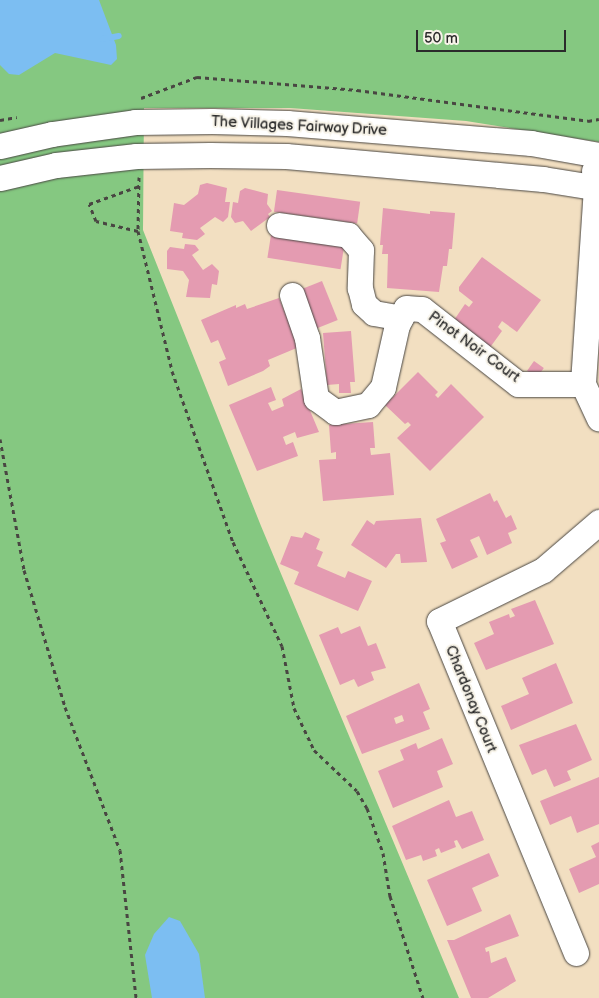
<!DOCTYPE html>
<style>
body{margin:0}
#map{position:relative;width:599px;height:998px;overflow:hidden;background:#f2dfc1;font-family:"Balsamiq Sans",sans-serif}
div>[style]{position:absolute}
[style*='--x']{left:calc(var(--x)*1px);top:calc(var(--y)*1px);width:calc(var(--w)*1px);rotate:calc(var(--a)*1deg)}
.green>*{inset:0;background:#85c881}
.water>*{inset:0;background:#7cbef2}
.stream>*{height:6px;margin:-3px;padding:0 3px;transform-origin:3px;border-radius:3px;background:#7cbef2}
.building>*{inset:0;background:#e49bb1;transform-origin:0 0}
.path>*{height:3px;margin-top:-1.5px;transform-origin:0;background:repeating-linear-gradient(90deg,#494642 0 4px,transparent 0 8px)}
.roads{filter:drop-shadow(0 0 1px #494642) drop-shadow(0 0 1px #494642)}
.minor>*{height:25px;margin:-12.5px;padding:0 12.5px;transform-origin:12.5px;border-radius:12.5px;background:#fff}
span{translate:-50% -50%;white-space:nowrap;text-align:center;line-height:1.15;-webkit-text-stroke:4px #f7f3e8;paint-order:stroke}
.street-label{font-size:15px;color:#2b2b2b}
.scale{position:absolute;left:416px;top:30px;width:150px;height:22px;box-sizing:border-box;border:2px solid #2b2b2b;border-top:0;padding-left:6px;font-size:15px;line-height:18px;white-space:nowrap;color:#2b2b2b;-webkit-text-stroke:4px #f7f3e8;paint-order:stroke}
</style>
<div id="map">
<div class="green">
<div style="clip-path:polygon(0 0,599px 0,599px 142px,466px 121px,290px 108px,144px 108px,143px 230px,261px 526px,459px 998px,0 998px)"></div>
</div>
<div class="water">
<div style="clip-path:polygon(0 0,99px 0,116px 45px,117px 59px,111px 65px,55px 53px,19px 75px,9px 74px,0 65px)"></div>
<div style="clip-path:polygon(169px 917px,180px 921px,199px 954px,205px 998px,152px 998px,145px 955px,154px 934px)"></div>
</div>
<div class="stream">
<div style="--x:103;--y:39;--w:16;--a:-11"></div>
</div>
<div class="building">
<div style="clip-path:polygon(207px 183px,227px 188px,225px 202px,230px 202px,228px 217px,223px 222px,215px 217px,200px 228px,205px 234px,197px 240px,182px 238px,183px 233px,170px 231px,174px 203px,184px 205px,198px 194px,200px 185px)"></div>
<div style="clip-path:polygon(245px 188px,268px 194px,267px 204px,272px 211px,268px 214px,270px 217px,251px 231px,243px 221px,235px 223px,231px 217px,233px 202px,238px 203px,240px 191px)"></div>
<div style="left:277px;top:190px;width:84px;height:22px;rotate:8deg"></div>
<div style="clip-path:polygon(383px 208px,430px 214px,430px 211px,455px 213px,452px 249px,449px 249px,447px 266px,443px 266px,439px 292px,387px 288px,388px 254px,382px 254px,383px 245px,380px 245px)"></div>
<div style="left:271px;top:235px;width:74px;height:23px;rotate:9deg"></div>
<div style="clip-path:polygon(185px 244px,195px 245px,199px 250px,192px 255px,203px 270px,212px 264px,219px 271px,217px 285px,212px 284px,210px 298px,186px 297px,189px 280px,183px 271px,167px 269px,167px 251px,170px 247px,184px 249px)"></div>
<div style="clip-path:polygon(482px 257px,541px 300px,517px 332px,502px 321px,498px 327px,502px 331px,486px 353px,450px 326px,465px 304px,469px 307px,473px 302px,459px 291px,459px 287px)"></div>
<div style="left:322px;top:281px;width:42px;height:25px;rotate:68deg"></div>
<div style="clip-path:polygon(279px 298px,299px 347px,268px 360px,270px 366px,263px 371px,228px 386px,219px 362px,226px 359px,218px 340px,211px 343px,201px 320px,236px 305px,236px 308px,245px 304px,247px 309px)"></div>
<div style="clip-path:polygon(351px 331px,355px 382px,350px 382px,351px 393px,339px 393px,339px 384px,327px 385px,323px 333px)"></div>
<div style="left:534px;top:361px;width:12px;height:12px;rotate:35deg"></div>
<div style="clip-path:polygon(418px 372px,438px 392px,435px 395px,438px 398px,451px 384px,484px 417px,430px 471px,397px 438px,411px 425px,408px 422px,405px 424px,385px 405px)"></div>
<div style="clip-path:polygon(271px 387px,276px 400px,268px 403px,272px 411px,284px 406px,282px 399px,301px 389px,319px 432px,297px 438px,295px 432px,283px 437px,286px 445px,293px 442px,298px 456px,257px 471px,229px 405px)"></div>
<div style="clip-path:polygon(373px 422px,375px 448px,370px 448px,371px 455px,390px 453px,394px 495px,323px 501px,319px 460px,336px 459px,336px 452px,331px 453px,329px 425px)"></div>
<div style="clip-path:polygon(490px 493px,494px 502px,497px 500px,506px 518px,511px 515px,517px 529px,508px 533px,512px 543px,487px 555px,479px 536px,470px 540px,478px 557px,452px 569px,440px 543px,446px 541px,436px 519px)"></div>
<div style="clip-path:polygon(421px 518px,427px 562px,401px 563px,400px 554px,396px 554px,386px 568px,351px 545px,367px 520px,374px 525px,376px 521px)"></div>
<div style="clip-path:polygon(305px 532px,320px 539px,316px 549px,323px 552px,317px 566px,345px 578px,348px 571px,372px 581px,358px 611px,294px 584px,299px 572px,280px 564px,291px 536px,302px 538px)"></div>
<div style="clip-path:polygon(535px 600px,554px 644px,486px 670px,474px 643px,494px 634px,489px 622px,509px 614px,510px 618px,515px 616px,511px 609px)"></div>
<div style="clip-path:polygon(360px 626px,368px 646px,376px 643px,386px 668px,371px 672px,374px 680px,358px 687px,354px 679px,340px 685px,319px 635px,338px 627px,341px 634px)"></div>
<div style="clip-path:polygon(556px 663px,573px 703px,511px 730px,501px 706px,529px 694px,522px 678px)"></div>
<div style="clip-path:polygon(evenodd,419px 683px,430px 709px,423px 712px,430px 729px,362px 754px,346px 716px,419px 683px,402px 715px,404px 721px,396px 724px,394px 718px,402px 715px)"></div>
<div style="clip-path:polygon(576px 724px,592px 760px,567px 771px,571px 780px,554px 787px,546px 769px,532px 775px,519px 745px)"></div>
<div style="clip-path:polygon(442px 738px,453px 764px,437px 771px,443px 787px,393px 808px,378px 771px,404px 760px,400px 750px,416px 743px,418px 749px)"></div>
<div style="clip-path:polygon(599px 777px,599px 824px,577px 833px,571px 816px,550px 825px,540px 801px)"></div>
<div style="clip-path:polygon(449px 800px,456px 817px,472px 811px,484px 840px,462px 849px,457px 840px,454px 841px,456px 847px,441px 853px,439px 848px,435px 850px,437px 856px,423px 861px,421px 855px,406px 860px,392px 826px)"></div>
<div style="clip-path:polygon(599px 842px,599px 884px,579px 893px,569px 869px,596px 857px,591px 846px)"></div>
<div style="clip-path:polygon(489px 853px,499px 876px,472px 888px,482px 911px,447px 926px,427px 880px)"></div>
<div style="clip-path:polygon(510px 914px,519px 936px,485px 948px,486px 952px,489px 951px,491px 963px,506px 957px,516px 981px,488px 998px,471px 998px,447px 940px,454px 940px)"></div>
</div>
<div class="path">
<div style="--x:141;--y:98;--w:60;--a:-20.6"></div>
<div style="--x:197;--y:77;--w:161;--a:4.6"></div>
<div style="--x:357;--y:90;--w:233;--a:7.6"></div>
<div style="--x:588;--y:121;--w:11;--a:-10"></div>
<div style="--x:0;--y:120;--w:17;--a:-10"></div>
<div style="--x:139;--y:177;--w:54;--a:91.1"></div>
<div style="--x:138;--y:231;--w:144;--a:76.3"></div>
<div style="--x:172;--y:371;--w:182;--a:70.4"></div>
<div style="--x:233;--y:542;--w:115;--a:64.8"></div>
<div style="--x:282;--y:646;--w:63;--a:79"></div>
<div style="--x:294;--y:708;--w:47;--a:64.5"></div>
<div style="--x:314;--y:750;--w:59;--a:43.6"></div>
<div style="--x:357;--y:791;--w:20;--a:60"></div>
<div style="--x:367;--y:808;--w:48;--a:70.4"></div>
<div style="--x:383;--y:853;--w:44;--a:80.8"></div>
<div style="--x:390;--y:896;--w:107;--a:72.1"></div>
<div style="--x:138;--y:231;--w:43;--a:-166.6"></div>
<div style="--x:96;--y:221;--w:18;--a:-112"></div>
<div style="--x:89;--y:204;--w:53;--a:-19.8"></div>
<div style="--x:0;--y:439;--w:133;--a:79.6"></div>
<div style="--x:24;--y:570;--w:143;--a:73.3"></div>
<div style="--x:65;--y:707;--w:153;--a:69"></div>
<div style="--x:120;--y:850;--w:149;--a:83.8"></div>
</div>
<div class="roads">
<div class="minor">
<div style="--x:0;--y:146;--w:53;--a:-13"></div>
<div style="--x:52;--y:134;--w:84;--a:-8.2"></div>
<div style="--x:135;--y:122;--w:77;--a:-0.7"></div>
<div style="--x:212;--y:121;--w:75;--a:1.5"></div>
<div style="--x:287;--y:123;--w:245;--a:4.7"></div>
<div style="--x:531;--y:143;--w:69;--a:10"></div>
<div style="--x:594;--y:171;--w:16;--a:83"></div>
<div style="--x:596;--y:187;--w:197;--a:93.8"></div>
<div style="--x:583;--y:384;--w:38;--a:65"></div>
<div style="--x:0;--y:178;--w:57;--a:-13.1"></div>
<div style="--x:56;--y:165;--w:81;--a:-6.4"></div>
<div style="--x:136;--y:156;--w:74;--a:-0.8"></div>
<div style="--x:210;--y:155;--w:76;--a:0.8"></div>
<div style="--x:286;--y:156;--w:258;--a:5.1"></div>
<div style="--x:543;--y:179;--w:57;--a:9.1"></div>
<div style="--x:279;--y:225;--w:70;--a:8.2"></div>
<div style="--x:348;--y:235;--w:20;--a:49"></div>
<div style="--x:361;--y:250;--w:38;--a:92"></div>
<div style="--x:360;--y:288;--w:16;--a:76"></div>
<div style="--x:364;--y:304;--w:13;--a:42"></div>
<div style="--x:374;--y:313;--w:27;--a:10"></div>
<div style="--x:292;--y:295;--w:46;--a:70.8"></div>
<div style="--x:307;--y:338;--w:61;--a:81.5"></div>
<div style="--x:316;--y:398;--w:24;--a:36"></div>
<div style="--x:335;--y:412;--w:34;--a:-12"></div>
<div style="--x:368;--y:405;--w:23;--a:-50"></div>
<div style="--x:383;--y:387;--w:64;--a:-77.3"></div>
<div style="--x:397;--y:325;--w:19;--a:-62"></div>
<div style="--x:406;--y:308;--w:16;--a:4"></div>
<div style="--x:422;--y:309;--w:122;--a:38"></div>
<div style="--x:518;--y:384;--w:65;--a:0"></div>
<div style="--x:576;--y:953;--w:359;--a:-112.4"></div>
<div style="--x:439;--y:621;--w:116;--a:-26.1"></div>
<div style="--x:543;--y:570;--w:74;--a:-40.6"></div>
</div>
</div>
<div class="street-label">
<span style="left:299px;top:126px;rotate:3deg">The Villages Fairway Drive</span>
<span style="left:474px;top:347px;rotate:36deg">Pinot Noir Court</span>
<span style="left:471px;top:699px;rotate:68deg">Chardonay Court</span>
</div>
<div class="scale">50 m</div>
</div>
